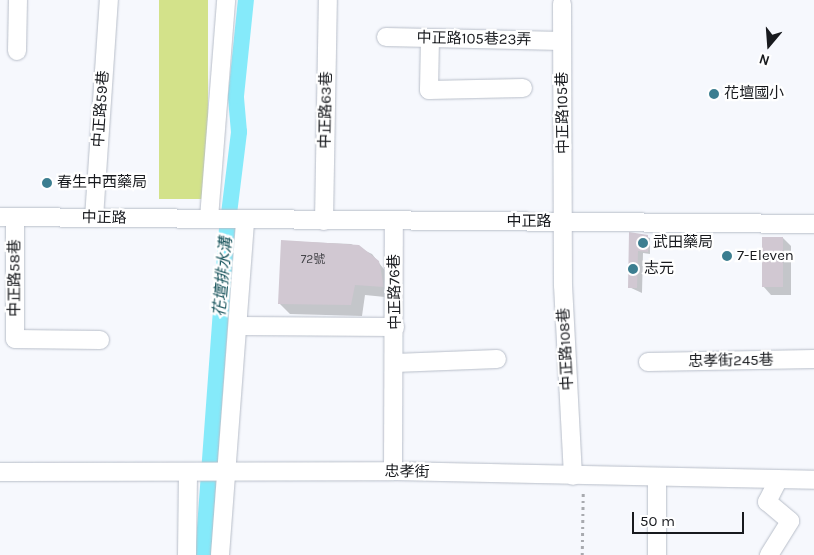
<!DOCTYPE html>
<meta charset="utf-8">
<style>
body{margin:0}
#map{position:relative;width:814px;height:555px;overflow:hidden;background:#f6f8fd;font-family:Karla,"Noto Sans TC",sans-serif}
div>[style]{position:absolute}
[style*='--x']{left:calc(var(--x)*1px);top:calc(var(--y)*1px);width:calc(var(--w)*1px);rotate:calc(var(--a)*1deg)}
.green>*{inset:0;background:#d3e28a;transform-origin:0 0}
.shadow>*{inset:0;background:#0003}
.canal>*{height:16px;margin:-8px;padding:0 8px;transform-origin:8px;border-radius:8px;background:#85eafa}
.building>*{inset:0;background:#d1c8d2;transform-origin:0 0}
.path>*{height:2.5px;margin-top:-1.25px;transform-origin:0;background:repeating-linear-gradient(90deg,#a8aaaf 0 2.5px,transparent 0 6.5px)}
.roads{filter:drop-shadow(0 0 1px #b8bec9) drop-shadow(0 0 1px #b8bec9)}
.minor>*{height:18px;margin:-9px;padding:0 9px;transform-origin:9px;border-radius:9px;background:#fff}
.dots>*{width:14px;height:14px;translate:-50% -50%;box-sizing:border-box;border:2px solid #fff;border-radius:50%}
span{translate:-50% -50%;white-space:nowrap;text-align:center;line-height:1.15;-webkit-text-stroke:4.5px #fff;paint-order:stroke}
.number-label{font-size:12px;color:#46464b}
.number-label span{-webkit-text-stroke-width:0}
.street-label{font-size:15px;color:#181a1e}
.poi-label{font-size:15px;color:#181a1e}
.left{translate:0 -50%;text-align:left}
.water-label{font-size:16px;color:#17535b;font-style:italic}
.north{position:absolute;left:744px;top:20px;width:50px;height:50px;-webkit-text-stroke:4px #fff;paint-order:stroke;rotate:198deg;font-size:14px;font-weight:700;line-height:20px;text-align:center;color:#181a1e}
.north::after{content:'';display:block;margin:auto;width:18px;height:22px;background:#181a1e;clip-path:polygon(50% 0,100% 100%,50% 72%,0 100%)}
.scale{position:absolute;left:632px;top:512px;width:112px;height:22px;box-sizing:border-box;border:2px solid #181a1e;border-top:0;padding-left:6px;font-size:15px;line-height:18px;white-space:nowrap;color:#181a1e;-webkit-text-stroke:4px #fff;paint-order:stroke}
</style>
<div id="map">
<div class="green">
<div style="left:159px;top:0;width:49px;height:199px"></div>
</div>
<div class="shadow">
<div style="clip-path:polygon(630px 233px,650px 238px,650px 254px,643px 253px,642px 293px,629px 287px)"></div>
<div style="clip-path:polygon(783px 238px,791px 246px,791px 295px,771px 295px,763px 286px)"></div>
<div style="clip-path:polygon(282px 241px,351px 244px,372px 254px,394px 282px,395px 298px,365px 295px,362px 316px,290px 314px,279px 303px)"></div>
</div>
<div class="canal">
<div style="--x:203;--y:555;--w:326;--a:-85.8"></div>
<div style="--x:227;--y:230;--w:99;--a:-83"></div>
<div style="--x:239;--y:132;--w:36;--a:-95"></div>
<div style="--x:236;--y:96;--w:97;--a:-84.1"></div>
</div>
<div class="building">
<div style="clip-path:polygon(629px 232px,648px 235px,648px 252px,638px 251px,637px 288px,628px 288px)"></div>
<div style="left:762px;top:237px;width:21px;height:50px"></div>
<div style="clip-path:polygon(281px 240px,359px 245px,379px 261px,384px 287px,355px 285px,351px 305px,278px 304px)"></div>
</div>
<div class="path">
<div style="--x:582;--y:555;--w:63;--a:-89.1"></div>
</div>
<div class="roads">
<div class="minor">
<div style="--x:562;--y:4;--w:281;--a:89.8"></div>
<div style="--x:563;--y:285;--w:191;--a:87"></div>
<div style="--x:386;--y:37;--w:176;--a:1.3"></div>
<div style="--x:430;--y:38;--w:52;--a:91.1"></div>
<div style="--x:429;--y:90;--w:94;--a:-1.2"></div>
<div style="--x:17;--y:51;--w:51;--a:-88.9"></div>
<div style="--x:0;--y:217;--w:814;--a:0.49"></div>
<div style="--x:15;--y:217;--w:122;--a:90"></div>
<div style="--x:15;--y:339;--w:85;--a:0.7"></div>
<div style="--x:94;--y:218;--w:219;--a:-86.1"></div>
<div style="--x:209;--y:218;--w:219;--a:-85.5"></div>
<div style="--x:324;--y:221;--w:221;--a:-89"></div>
<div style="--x:238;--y:326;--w:157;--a:0.4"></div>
<div style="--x:648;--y:362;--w:166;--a:-1"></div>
<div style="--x:395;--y:363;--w:102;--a:-2.2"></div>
<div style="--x:393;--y:471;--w:249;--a:-89.8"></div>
<div style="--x:0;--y:472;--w:393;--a:-0.1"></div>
<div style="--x:393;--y:471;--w:421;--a:1.2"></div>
<div style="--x:657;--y:478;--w:77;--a:90"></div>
<div style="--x:187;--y:555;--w:82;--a:-89.3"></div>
<div style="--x:220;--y:555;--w:337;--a:-85.7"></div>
<div style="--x:769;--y:555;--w:40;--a:-58"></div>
<div style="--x:790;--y:521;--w:30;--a:-140"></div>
<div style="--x:767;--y:502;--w:25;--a:-63"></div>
</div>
</div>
<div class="dots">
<div style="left:714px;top:94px;background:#3c7e90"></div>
<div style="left:47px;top:183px;background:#3c7e90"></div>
<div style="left:643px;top:243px;background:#3c7e90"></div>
<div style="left:727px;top:256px;background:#3c7e90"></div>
<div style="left:633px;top:269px;background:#3c7e90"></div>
</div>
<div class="number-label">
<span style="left:313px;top:260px">72號</span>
</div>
<div class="street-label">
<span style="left:474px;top:39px;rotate:1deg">中正路105巷23弄</span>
<span style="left:101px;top:109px;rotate:-86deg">中正路59巷</span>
<span style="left:326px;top:110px;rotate:-89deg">中正路63巷</span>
<span style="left:563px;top:113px;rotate:-91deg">中正路105巷</span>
<span style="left:104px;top:218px;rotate:1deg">中正路</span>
<span style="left:529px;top:222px">中正路</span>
<span style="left:15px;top:278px;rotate:-90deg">中正路58巷</span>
<span style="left:395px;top:292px;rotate:-91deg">中正路76巷</span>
<span style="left:566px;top:349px;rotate:-93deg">中正路108巷</span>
<span style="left:731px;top:361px;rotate:-1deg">忠孝街245巷</span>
<span style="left:407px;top:472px;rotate:1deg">忠孝街</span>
</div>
<div class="poi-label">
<span class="left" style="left:724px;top:94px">花壇國小</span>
<span class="left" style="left:57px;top:183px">春生中西藥局</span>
<span class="left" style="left:653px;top:243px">武田藥局</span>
<span class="left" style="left:737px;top:256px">7-Eleven</span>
<span class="left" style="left:644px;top:269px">志元</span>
</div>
<div class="water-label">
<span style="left:223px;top:277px;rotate:-85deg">花壇排水溝</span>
</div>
<div class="north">N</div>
<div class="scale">50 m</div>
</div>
